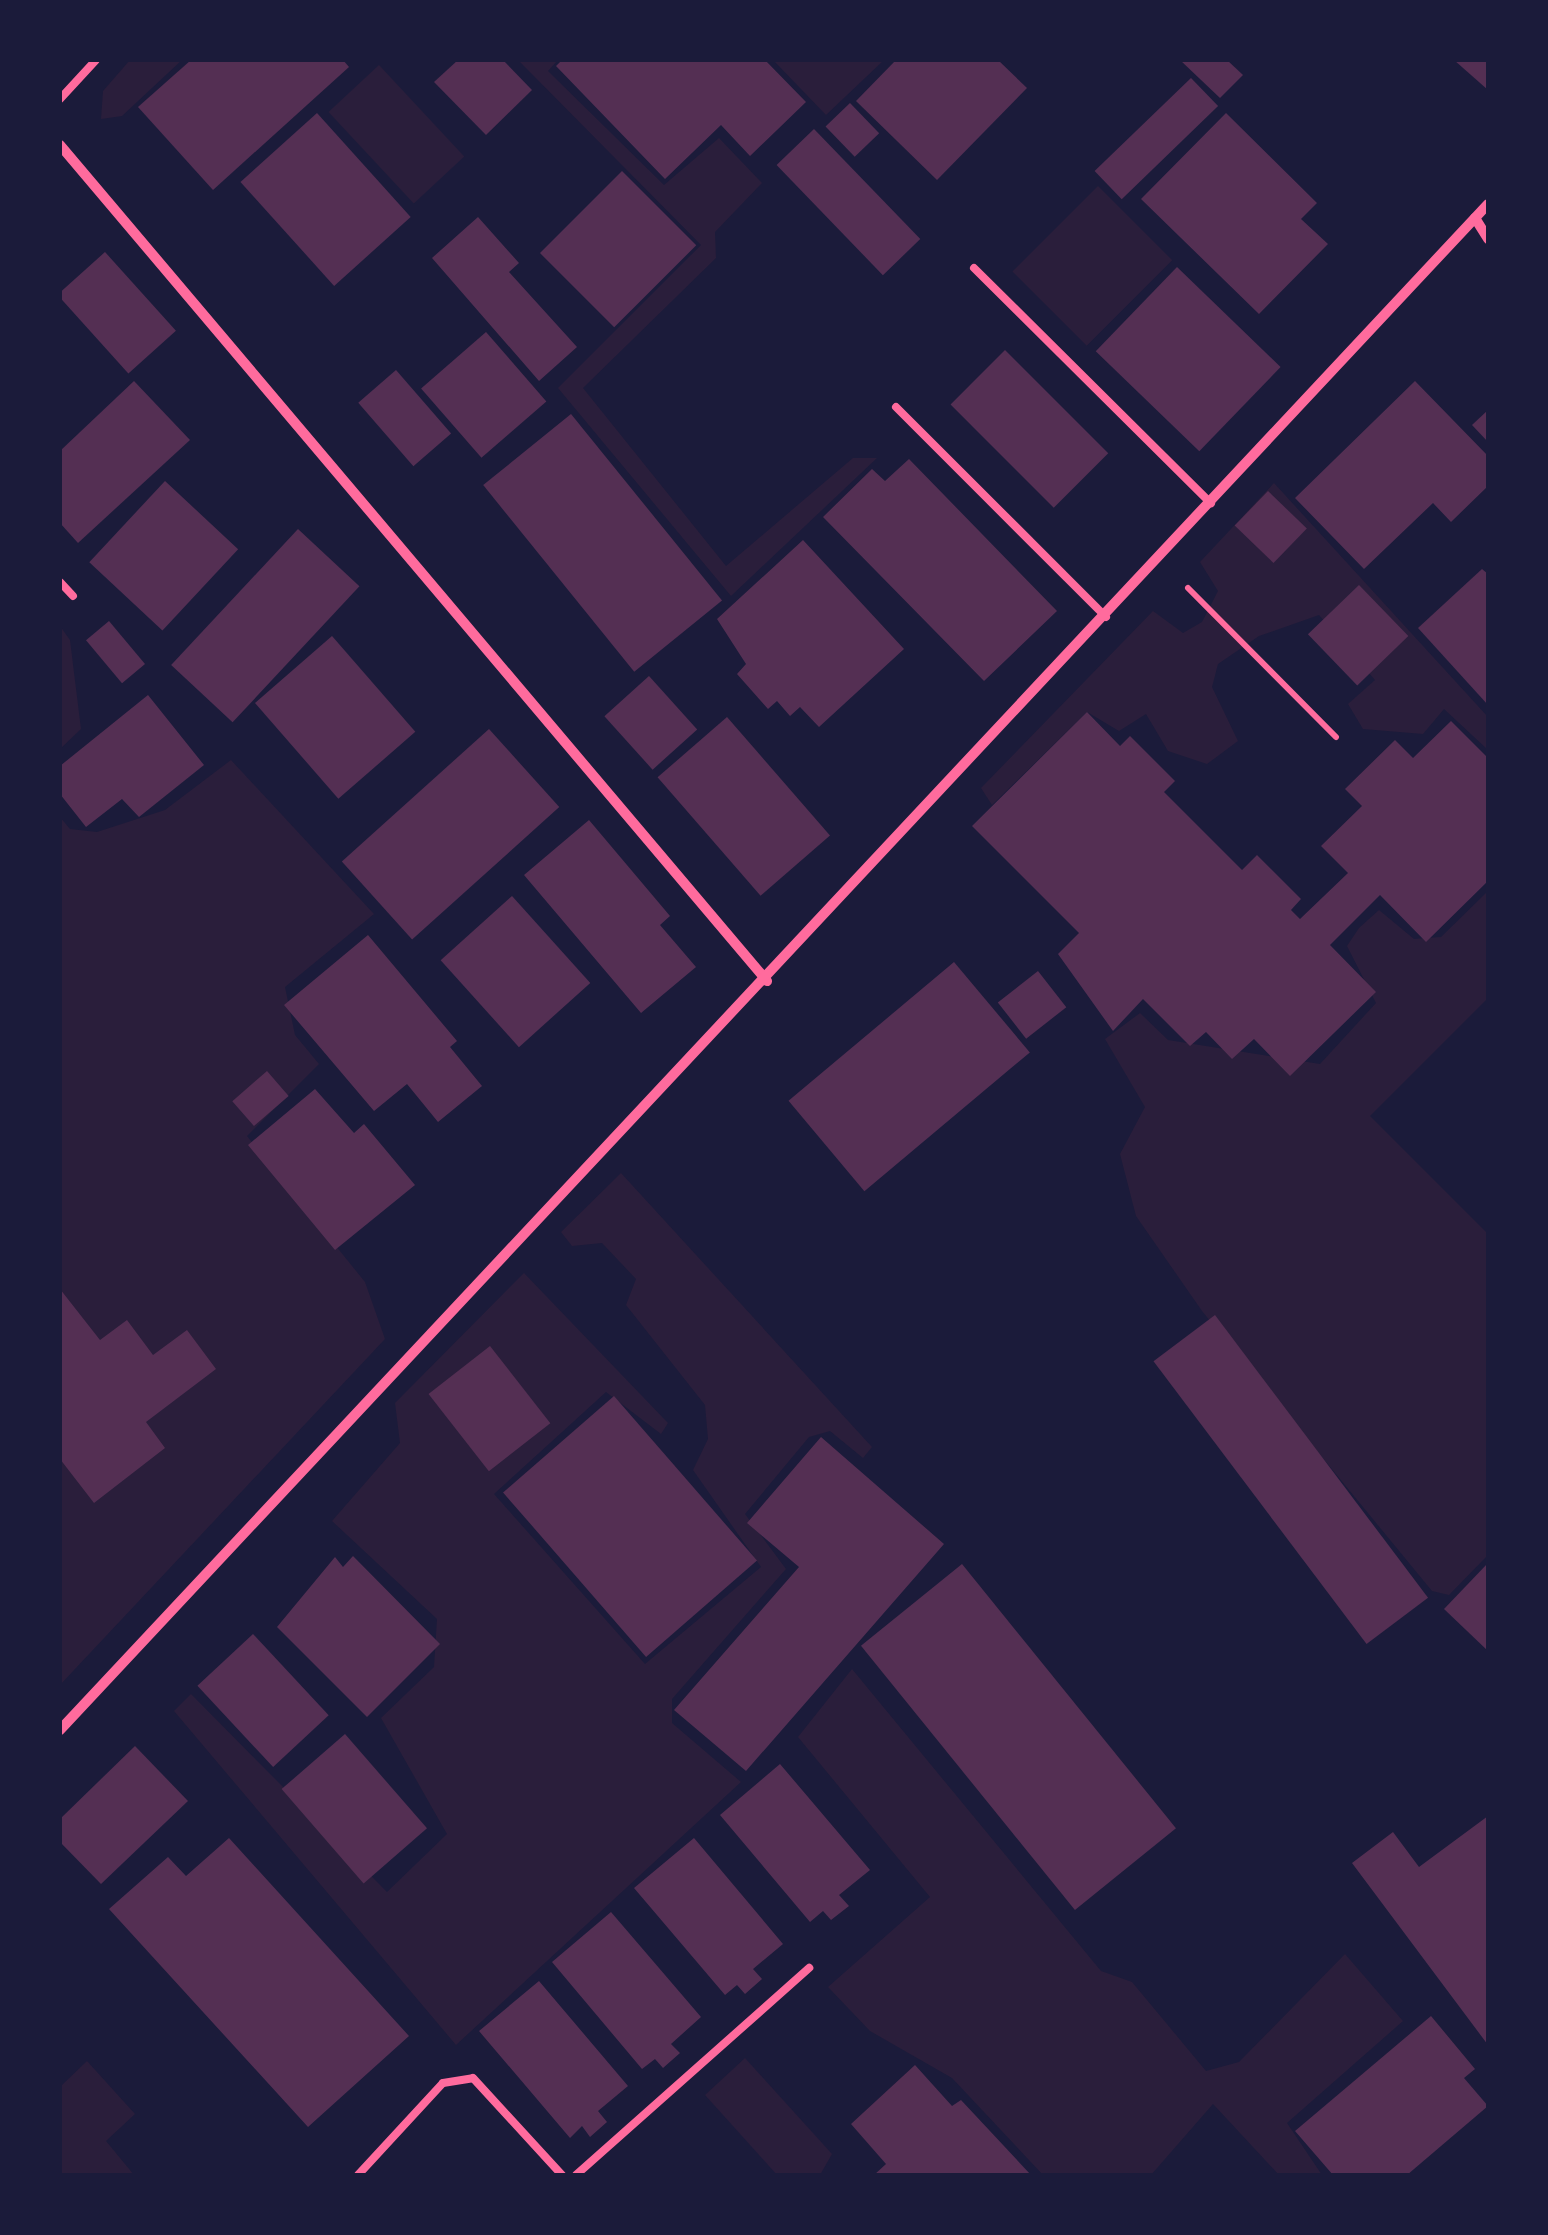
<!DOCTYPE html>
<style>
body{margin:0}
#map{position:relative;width:1548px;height:2235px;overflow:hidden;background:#1b1b3a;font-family:"Exo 2",sans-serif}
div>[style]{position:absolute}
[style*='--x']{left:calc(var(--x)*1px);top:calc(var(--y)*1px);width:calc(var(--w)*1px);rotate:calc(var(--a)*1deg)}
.green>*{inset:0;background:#2a1e3b;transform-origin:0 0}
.building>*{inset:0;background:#542f53;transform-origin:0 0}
.path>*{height:6px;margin:-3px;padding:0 3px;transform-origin:3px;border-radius:3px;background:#ff6b9d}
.service>*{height:8px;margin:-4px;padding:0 4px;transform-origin:4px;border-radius:4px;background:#ff6b9d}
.minor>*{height:10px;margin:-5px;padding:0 5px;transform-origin:5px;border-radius:5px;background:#ff6b9d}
span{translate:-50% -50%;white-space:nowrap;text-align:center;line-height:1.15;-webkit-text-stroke:8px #1b1b3a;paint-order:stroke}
.frame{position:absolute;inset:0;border:62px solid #1b1b3a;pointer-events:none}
</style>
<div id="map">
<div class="green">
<div style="clip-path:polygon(130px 60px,182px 60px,122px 116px,101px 119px,103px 91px)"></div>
<div style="clip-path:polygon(518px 60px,558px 60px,548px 71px,664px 185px,719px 138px,762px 183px,715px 232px,716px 258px,583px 388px,726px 566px,853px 458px,877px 458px,731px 596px,558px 388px,701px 245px)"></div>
<div style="clip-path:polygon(773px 60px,884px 60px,826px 115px)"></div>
<div style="left:379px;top:65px;width:125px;height:69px;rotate:47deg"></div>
<div style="left:1098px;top:186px;width:105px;height:121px;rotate:45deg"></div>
<div style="clip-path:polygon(1274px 483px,1488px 717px,1488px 750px,1444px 709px,1423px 734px,1363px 729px,1348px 704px,1375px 680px,1319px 615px,1259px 636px,1218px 664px,1212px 687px,1238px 741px,1207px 764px,1168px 751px,1146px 714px,1119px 731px,1087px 712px,992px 805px,981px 788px,1153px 611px,1183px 633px,1202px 622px,1218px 591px,1200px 562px)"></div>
<div style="clip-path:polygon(60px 626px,70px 640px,81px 729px,60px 749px)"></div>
<div style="clip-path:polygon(231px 760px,374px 914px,285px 987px,295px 1035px,319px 1064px,247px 1136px,365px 1282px,385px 1339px,60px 1685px,60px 817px,70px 829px,97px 832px,165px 810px)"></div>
<div style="clip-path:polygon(1488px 891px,1488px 998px,1370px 1116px,1488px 1234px,1488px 1555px,1449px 1595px,1432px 1591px,1202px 1311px,1136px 1216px,1120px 1154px,1145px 1107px,1105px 1039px,1140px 1013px,1168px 1040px,1320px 1064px,1376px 1003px,1347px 946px,1359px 928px,1379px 910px,1414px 939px,1441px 937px)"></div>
<div style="clip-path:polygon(621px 1173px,872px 1447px,863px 1458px,830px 1431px,809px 1437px,745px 1514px,786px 1569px,672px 1699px,672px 1723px,741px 1782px,456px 2045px,174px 1711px,191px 1694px,387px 1892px,447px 1834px,381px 1718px,434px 1667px,437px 1619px,332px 1521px,400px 1443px,395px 1403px,524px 1273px,668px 1423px,661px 1434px,606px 1392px,494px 1494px,645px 1664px,761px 1567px,693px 1470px,708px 1439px,705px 1405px,626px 1305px,636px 1279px,602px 1243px,572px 1246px,561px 1232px)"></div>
<div style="clip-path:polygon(852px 1669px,1101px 1971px,1132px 1982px,1206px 2071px,1239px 2062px,1345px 1954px,1403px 2021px,1287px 2123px,1322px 2175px,1279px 2175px,1213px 2104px,1151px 2175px,1043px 2175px,952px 2078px,870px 2031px,828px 1987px,930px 1897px,798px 1737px)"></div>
<div style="clip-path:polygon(745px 2058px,832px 2154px,820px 2175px,777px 2175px,705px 2095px)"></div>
<div style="clip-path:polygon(87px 2061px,135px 2114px,106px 2141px,134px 2175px,60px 2175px,60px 2087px)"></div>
</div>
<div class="building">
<div style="clip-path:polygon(191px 60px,343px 60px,349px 67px,213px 190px,138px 107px)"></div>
<div style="clip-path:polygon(458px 60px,503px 60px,532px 90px,486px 135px,434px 82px)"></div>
<div style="clip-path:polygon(562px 60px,765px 60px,806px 102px,750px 156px,721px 125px,665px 179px,556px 66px)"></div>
<div style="clip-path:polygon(896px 60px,998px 60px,1027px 88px,937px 180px,856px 101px)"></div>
<div style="clip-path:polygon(1180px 60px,1227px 60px,1243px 75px,1220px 98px)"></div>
<div style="clip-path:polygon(1454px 60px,1488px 60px,1488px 90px)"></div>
<div style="left:1191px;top:78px;width:39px;height:134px;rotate:46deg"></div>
<div style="left:850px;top:103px;width:42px;height:34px;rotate:46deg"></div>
<div style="left:317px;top:113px;width:140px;height:103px;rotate:48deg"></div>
<div style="clip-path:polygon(1226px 113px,1317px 203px,1301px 219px,1328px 244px,1259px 314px,1141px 199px)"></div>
<div style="left:814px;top:129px;width:153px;height:52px;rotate:46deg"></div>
<div style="left:622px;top:171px;width:105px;height:116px;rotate:45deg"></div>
<div style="clip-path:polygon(478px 217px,519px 263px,509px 272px,577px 347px,539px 381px,432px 258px)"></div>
<div style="left:105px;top:252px;width:106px;height:64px;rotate:48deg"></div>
<div style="left:1177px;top:267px;width:144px;height:117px;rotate:44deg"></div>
<div style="left:486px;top:332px;width:92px;height:86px;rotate:49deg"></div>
<div style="left:1005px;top:350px;width:146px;height:77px;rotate:45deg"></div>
<div style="left:396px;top:370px;width:84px;height:50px;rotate:49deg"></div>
<div style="clip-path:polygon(134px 381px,190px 440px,78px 543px,60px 523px,60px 451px)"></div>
<div style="clip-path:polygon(1415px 381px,1488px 456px,1488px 486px,1451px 522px,1433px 503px,1364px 569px,1295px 498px)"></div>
<div style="clip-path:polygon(1488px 410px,1488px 442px,1472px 425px)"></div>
<div style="left:571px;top:414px;width:240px;height:113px;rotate:51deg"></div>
<div style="clip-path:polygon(909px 459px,1057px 611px,984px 681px,823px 517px,872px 469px,885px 481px)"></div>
<div style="left:165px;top:481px;width:100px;height:111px;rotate:43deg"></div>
<div style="left:1268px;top:491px;width:54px;height:48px;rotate:44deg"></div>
<div style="left:298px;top:529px;width:84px;height:186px;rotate:43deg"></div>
<div style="clip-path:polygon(803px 540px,904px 649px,819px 727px,800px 707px,790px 716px,777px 701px,768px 709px,737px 674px,746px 664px,717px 619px)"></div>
<div style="clip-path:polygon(1482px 569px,1488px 574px,1488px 705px,1418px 628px)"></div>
<div style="left:1359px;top:585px;width:71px;height:71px;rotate:46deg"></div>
<div style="left:109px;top:621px;width:56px;height:30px;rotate:50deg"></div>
<div style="left:332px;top:636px;width:127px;height:102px;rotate:49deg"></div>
<div style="left:649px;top:676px;width:72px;height:60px;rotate:48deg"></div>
<div style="clip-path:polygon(148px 695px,204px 765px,139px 817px,122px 799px,86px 827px,60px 794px,60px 766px)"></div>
<div style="clip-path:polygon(1087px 712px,1120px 746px,1130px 736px,1175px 781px,1164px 792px,1242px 870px,1257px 855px,1301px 899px,1291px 910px,1300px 919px,1348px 873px,1321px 846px,1362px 806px,1345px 789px,1395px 740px,1413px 758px,1451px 721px,1488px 758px,1488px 881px,1426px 942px,1380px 895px,1330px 945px,1376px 992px,1290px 1076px,1254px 1039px,1232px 1059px,1206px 1032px,1190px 1046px,1143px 999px,1113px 1031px,1058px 954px,1079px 933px,972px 826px)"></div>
<div style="left:727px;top:717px;width:157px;height:92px;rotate:49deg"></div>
<div style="left:489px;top:729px;width:105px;height:198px;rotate:48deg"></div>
<div style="clip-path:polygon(589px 820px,670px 916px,660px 925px,696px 967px,641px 1013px,524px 875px)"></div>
<div style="left:512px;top:896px;width:117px;height:96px;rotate:48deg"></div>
<div style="clip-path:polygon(368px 935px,457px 1041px,450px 1047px,482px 1086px,438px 1122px,407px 1084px,374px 1111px,284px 1005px)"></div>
<div style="left:954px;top:962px;width:118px;height:216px;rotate:50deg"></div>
<div style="left:1038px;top:971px;width:46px;height:51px;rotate:52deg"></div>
<div style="left:267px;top:1071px;width:33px;height:46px;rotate:49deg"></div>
<div style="clip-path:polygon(315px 1089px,354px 1133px,364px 1124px,415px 1185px,335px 1250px,248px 1145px)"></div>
<div style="clip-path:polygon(60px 1289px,100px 1340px,127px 1320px,153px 1355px,187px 1330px,216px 1369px,146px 1422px,165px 1448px,94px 1503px,60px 1459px)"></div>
<div style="left:1215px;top:1315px;width:354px;height:77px;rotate:53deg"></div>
<div style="left:490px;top:1346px;width:98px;height:78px;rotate:52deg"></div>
<div style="left:614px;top:1396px;width:218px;height:147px;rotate:49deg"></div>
<div style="clip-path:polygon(821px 1437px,944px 1544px,746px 1771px,674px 1710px,799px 1567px,747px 1523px)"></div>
<div style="clip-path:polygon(353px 1556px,440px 1644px,367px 1717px,277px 1627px,335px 1557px,343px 1567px)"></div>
<div style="clip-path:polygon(1488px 1563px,1488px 1651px,1444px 1609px)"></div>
<div style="left:962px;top:1564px;width:340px;height:130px;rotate:51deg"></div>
<div style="left:253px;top:1634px;width:111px;height:76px;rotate:47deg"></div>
<div style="left:345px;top:1734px;width:125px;height:84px;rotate:49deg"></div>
<div style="clip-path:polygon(135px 1746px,188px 1801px,101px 1884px,60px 1842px,60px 1819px)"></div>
<div style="clip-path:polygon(780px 1764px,870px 1870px,839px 1895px,849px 1906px,831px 1920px,823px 1911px,810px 1922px,720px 1815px)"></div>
<div style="clip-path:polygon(1488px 1816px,1488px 2045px,1352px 1863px,1393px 1832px,1419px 1867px)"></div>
<div style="clip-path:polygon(229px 1838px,409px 2036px,308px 2127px,109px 1909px,168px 1857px,186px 1876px)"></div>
<div style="clip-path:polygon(694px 1838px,783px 1944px,753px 1969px,762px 1979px,745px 1994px,737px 1985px,725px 1995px,634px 1888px)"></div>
<div style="clip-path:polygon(611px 1912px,701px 2017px,671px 2044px,680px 2053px,663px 2068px,655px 2059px,642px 2069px,552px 1962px)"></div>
<div style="clip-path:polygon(539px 1981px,628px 2086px,598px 2111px,607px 2122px,590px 2137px,582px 2126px,570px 2138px,479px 2031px)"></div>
<div style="clip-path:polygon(1431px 2016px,1475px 2069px,1464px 2078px,1488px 2106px,1407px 2175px,1333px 2175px,1295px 2131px)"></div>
<div style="clip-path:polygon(915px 2065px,952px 2106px,961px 2100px,1031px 2175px,874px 2175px,886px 2164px,851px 2124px)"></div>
</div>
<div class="path">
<div style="--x:1188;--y:588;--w:210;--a:45.2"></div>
</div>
<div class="service">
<div style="--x:60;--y:99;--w:53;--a:-47.3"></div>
<div style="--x:974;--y:268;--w:334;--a:44.8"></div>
<div style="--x:896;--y:407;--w:297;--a:45"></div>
<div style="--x:60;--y:582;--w:19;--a:47"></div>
<div style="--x:358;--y:2175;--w:125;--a:-47.3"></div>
<div style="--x:443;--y:2083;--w:30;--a:-9"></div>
<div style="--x:473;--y:2078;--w:132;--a:47.5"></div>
<div style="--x:576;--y:2175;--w:312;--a:-41.6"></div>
</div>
<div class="minor">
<div style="--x:60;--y:145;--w:1095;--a:49.78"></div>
<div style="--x:1475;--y:218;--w:25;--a:58"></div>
<div style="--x:60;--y:1730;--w:2090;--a:-46.9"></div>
</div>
<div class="frame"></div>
</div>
